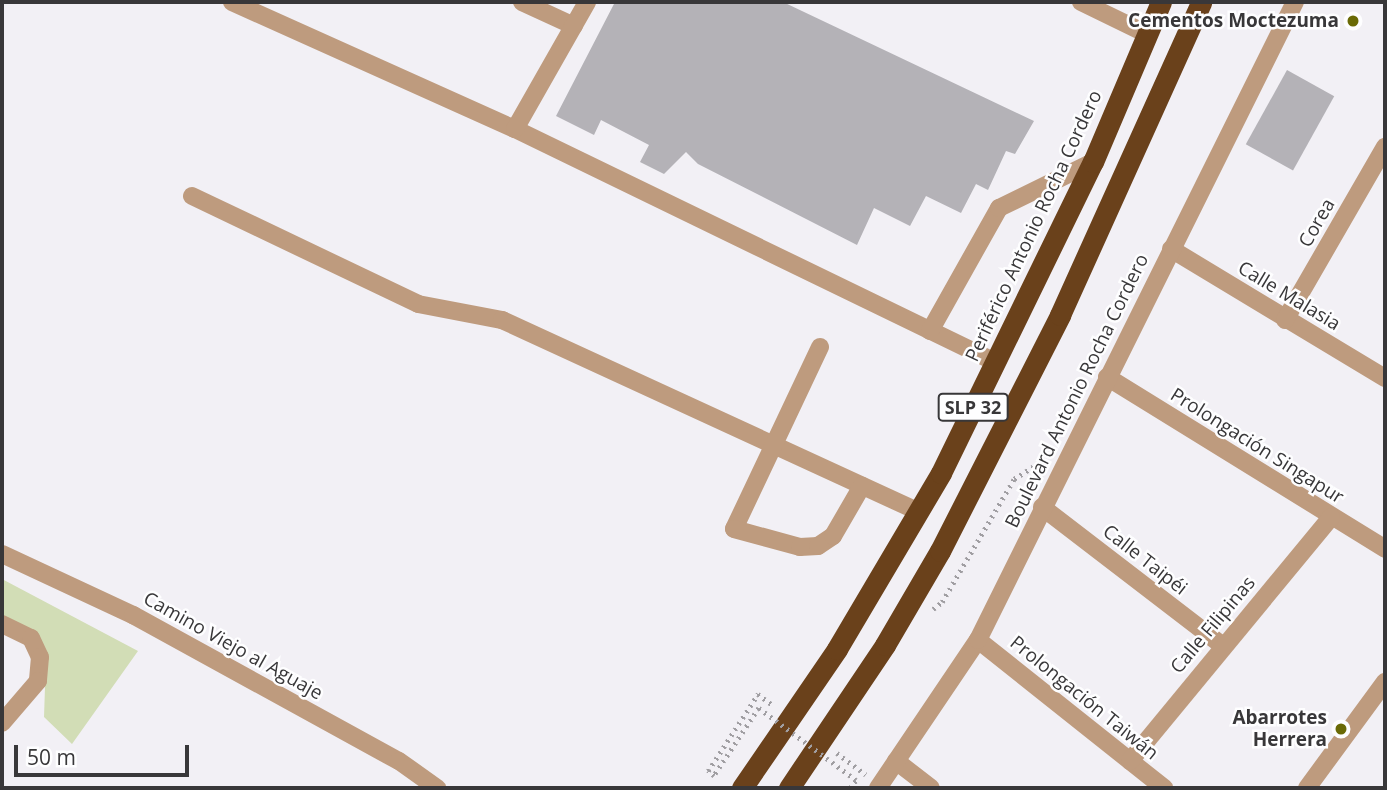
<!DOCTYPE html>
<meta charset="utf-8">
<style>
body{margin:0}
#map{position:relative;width:1387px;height:790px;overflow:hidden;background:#f2f0f5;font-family:"Open Sans",sans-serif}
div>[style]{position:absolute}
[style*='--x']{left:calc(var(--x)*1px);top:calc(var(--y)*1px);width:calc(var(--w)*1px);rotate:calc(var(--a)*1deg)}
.green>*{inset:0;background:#d2ddb6}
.building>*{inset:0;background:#b4b2b7;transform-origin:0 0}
.path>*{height:4.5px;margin-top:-2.25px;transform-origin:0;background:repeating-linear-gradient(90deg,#a09ea2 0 2px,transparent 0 7px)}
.minor>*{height:18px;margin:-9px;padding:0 9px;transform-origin:9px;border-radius:9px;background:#be9b7e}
.highway>*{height:21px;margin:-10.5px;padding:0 10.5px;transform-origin:10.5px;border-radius:10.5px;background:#6a411b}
.path-bridge>*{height:4.5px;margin-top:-2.25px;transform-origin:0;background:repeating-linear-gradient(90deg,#a09ea2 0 2px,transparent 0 7px)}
.dots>*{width:19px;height:19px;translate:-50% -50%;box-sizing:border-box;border:4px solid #fefeff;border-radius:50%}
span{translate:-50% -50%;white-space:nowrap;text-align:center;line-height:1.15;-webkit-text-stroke:5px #fefeff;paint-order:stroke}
.shield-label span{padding:2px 5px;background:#fefeff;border:2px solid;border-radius:5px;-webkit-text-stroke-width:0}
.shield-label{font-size:18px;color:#383739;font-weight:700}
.poi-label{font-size:19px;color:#383739;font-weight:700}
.right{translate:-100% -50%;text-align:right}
.street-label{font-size:19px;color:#383739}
.frame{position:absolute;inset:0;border:4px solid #383739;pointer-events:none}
.scale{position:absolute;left:14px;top:745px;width:175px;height:32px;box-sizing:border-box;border:4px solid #383739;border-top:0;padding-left:9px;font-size:21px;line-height:24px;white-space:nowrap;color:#383739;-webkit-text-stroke:5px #fefeff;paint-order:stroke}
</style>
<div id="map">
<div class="green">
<div style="clip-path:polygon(2px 579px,138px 651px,72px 744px,44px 717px,46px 657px,2px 619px)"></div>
</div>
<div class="building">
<div style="clip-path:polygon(615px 2px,783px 2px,1034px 121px,1015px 154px,1006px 151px,988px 190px,976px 184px,961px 213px,926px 196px,910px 226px,874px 208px,857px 245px,698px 164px,686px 152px,664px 174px,640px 162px,649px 145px,601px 120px,594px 135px,556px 116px)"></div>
<div style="left:1287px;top:70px;width:54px;height:85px;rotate:29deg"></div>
</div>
<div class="path">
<div style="--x:933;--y:609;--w:11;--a:-38"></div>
<div style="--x:942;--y:602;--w:143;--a:-59.7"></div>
<div style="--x:1014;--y:479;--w:37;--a:-33"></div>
<div style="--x:759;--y:708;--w:82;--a:123.5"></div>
<div style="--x:714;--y:776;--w:8;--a:-140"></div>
<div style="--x:708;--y:771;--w:92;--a:-57"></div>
<div style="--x:758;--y:694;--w:20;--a:37"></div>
<div style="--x:837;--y:753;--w:36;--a:37"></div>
<div style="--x:850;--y:788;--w:10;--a:-53"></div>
</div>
<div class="minor">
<div style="--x:232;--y:2;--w:310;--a:24.2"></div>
<div style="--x:515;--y:129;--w:534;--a:25.89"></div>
<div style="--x:522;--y:2;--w:57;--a:24.8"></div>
<div style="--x:1081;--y:2;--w:73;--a:25.9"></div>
<div style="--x:515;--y:129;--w:146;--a:-60.4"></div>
<div style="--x:192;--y:196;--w:250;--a:25.5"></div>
<div style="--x:418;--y:304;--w:86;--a:10.8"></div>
<div style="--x:502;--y:320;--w:458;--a:24.7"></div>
<div style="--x:1171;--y:249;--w:250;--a:31.1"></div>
<div style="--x:1285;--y:320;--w:200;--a:-60"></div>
<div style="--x:930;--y:331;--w:141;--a:-60.7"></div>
<div style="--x:999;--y:208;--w:105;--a:-26.1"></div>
<div style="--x:820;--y:347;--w:201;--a:115.3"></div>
<div style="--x:734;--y:529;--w:68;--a:15.3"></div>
<div style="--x:800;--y:547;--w:18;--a:-3"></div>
<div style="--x:818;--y:546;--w:18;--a:-34"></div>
<div style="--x:833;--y:536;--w:58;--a:-59.9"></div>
<div style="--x:1107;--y:377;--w:327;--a:31.7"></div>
<div style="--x:1042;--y:507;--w:228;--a:37.5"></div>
<div style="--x:2;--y:554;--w:145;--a:25"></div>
<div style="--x:133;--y:615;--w:303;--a:28.8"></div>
<div style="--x:399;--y:761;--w:47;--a:35.4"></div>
<div style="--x:2;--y:624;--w:32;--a:26"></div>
<div style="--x:31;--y:638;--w:21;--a:65"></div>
<div style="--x:40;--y:657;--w:24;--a:95"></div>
<div style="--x:38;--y:681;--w:55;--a:130.6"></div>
<div style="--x:978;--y:640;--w:238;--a:38.5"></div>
<div style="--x:896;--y:761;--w:44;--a:37.6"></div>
<div style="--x:1130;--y:761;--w:316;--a:-50.5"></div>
<div style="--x:878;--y:788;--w:179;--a:-56"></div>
<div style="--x:978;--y:640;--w:712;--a:-63.58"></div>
<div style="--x:1307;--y:788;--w:132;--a:-53.7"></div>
</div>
<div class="highway">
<div style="--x:742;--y:788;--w:168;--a:-55.6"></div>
<div style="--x:837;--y:649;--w:204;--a:-59.4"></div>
<div style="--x:941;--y:473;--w:346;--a:-64"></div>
<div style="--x:1093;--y:162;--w:174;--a:-67"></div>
<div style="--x:789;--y:788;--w:172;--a:-56.1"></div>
<div style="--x:885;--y:645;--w:109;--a:-59.7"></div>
<div style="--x:940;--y:551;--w:265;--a:-63"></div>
<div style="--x:1060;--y:315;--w:343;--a:-65.7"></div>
</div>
<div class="path-bridge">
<div style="--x:759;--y:708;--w:121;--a:36.6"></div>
</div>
<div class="dots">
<div style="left:1353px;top:21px;background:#6a6a06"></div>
<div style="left:1341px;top:729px;background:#6a6a06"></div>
</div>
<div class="shield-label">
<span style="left:973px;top:407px">SLP 32</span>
</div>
<div class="poi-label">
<span class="right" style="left:1339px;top:21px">Cementos Moctezuma</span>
<span class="right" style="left:1327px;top:729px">Abarrotes<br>Herrera</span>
</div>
<div class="street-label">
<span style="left:1317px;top:223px;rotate:-60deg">Corea</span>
<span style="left:1034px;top:226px;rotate:-65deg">Periférico Antonio Rocha Cordero</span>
<span style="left:1289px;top:296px;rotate:31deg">Calle Malasia</span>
<span style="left:1077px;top:391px;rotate:-64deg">Boulevard Antonio Rocha Cordero</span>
<span style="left:1257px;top:446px;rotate:32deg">Prolongación Singapur</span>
<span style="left:1145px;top:560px;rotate:38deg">Calle Taipéi</span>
<span style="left:1213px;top:625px;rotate:-50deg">Calle Filipinas</span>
<span style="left:233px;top:646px;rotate:29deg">Camino Viejo al Aguaje</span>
<span style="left:1084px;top:698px;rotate:39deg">Prolongación Taiwán</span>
</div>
<div class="frame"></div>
<div class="scale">50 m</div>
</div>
